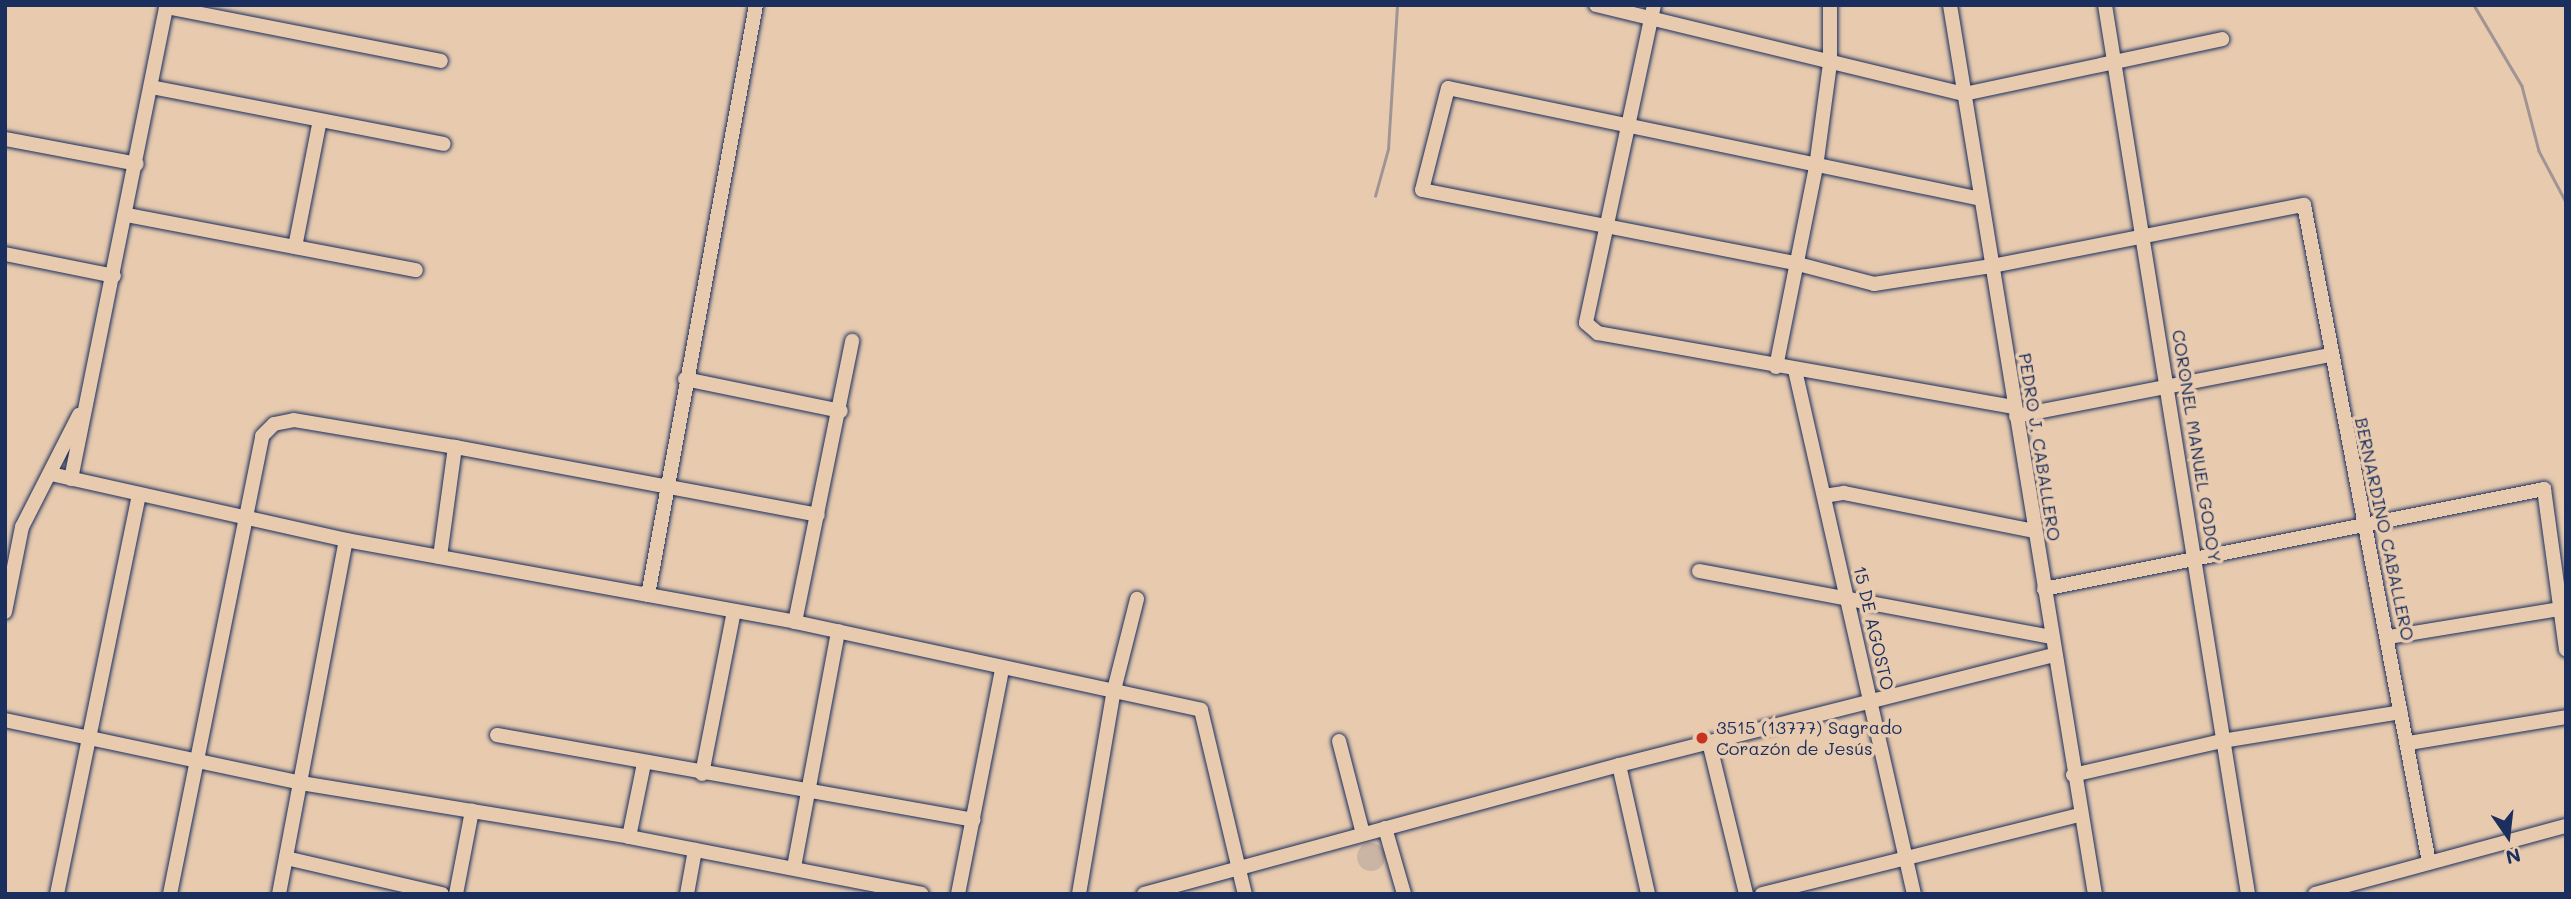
<!DOCTYPE html>
<meta charset="utf-8">
<style>
body{margin:0}
#map{position:relative;width:2571px;height:899px;overflow:hidden;background:#e8cbaf;font-family:Mali,sans-serif}
div>[style]{position:absolute}
[style*='--x']{left:calc(var(--x)*1px);top:calc(var(--y)*1px);width:calc(var(--w)*1px);rotate:calc(var(--a)*1deg)}
.green>*{inset:0;background:#cab4a3}
.round{border-radius:50%}
.stream>*{height:2.5px;margin:-1.25px;padding:0 1.25px;transform-origin:1.25px;border-radius:1.25px;background:#a19594}
.roads{filter:drop-shadow(0 0 2px #1b2f5e) drop-shadow(0 0 2px #1b2f5e)}
.minor>*{height:14px;margin:-7px;padding:0 7px;transform-origin:7px;border-radius:7px;background:#e8cbaf}
.dots>*{width:19px;height:19px;translate:-50% -50%;box-sizing:border-box;border:4px solid #e8cbaf;border-radius:50%}
span{translate:-50% -50%;white-space:nowrap;text-align:center;line-height:1.15;-webkit-text-stroke:7px #e8cbaf;paint-order:stroke}
.street-label{font-size:18px;color:#1b2f5e}
.poi-label{font-size:18px;color:#1b2f5e}
.left{translate:0 -50%;text-align:left}
.frame{position:absolute;inset:0;border:7px solid #1b2f5e;pointer-events:none}
.north{position:absolute;left:2473px;top:801px;width:70px;height:70px;-webkit-text-stroke:5px #e8cbaf;paint-order:stroke;rotate:166deg;font-size:19px;font-weight:700;line-height:28px;text-align:center;color:#1b2f5e}
.north::after{content:'';display:block;margin:auto;width:24px;height:32px;background:#1b2f5e;clip-path:polygon(50% 0,100% 100%,50% 72%,0 100%)}
</style>
<div id="map">
<div class="green">
<div class="round" style="left:1357px;top:843px;width:28px;height:28px"></div>
</div>
<div class="stream">
<div style="--x:2474;--y:5;--w:94;--a:59.3"></div>
<div style="--x:2522;--y:86;--w:67;--a:75.3"></div>
<div style="--x:2539;--y:151;--w:58;--a:62.1"></div>
<div style="--x:1375;--y:196;--w:49;--a:-74.5"></div>
<div style="--x:1388;--y:149;--w:144;--a:-86.4"></div>
</div>
<div class="roads">
<div class="minor">
<div style="--x:1596;--y:5;--w:379;--a:13.6"></div>
<div style="--x:1964;--y:94;--w:264;--a:-12"></div>
<div style="--x:1654;--y:5;--w:325;--a:102.1"></div>
<div style="--x:1586;--y:323;--w:16;--a:40"></div>
<div style="--x:1598;--y:333;--w:423;--a:10.1"></div>
<div style="--x:1950;--y:5;--w:901;--a:80.74"></div>
<div style="--x:2105;--y:5;--w:900;--a:80.86"></div>
<div style="--x:166;--y:7;--w:280;--a:11.1"></div>
<div style="--x:151;--y:87;--w:298;--a:11"></div>
<div style="--x:5;--y:139;--w:134;--a:10.7"></div>
<div style="--x:1981;--y:199;--w:544;--a:-168.24"></div>
<div style="--x:1448;--y:88;--w:105;--a:104.3"></div>
<div style="--x:1422;--y:190;--w:383;--a:11.1"></div>
<div style="--x:1798;--y:264;--w:79;--a:14.7"></div>
<div style="--x:1874;--y:284;--w:119;--a:-8.7"></div>
<div style="--x:1992;--y:266;--w:318;--a:-11.1"></div>
<div style="--x:2304;--y:205;--w:669;--a:79.23"></div>
<div style="--x:127;--y:215;--w:294;--a:10.8"></div>
<div style="--x:295;--y:247;--w:129;--a:-78.9"></div>
<div style="--x:5;--y:254;--w:111;--a:11.4"></div>
<div style="--x:1776;--y:367;--w:204;--a:-78.7"></div>
<div style="--x:1816;--y:167;--w:105;--a:-82.3"></div>
<div style="--x:1830;--y:63;--w:58;--a:-90"></div>
<div style="--x:1795;--y:370;--w:537;--a:77.21"></div>
<div style="--x:685;--y:379;--w:159;--a:11.6"></div>
<div style="--x:2016;--y:416;--w:320;--a:-11"></div>
<div style="--x:455;--y:447;--w:369;--a:10.6"></div>
<div style="--x:51;--y:474;--w:302;--a:12.6"></div>
<div style="--x:346;--y:540;--w:456;--a:10.3"></div>
<div style="--x:795;--y:622;--w:415;--a:12.2"></div>
<div style="--x:1201;--y:710;--w:189;--a:76.6"></div>
<div style="--x:71;--y:479;--w:484;--a:-78.6"></div>
<div style="--x:1824;--y:496;--w:20;--a:-9"></div>
<div style="--x:1844;--y:493;--w:194;--a:11.3"></div>
<div style="--x:1699;--y:571;--w:359;--a:10.6"></div>
<div style="--x:2044;--y:589;--w:510;--a:-11.31"></div>
<div style="--x:2544;--y:489;--w:162;--a:82.2"></div>
<div style="--x:648;--y:595;--w:600;--a:-79.63"></div>
<div style="--x:5;--y:612;--w:87;--a:-78.7"></div>
<div style="--x:22;--y:527;--w:126;--a:-63"></div>
<div style="--x:795;--y:622;--w:287;--a:-78.5"></div>
<div style="--x:2389;--y:637;--w:179;--a:-9.3"></div>
<div style="--x:5;--y:720;--w:303;--a:12"></div>
<div style="--x:301;--y:783;--w:332;--a:9.3"></div>
<div style="--x:629;--y:837;--w:298;--a:11"></div>
<div style="--x:497;--y:735;--w:484;--a:10.1"></div>
<div style="--x:1339;--y:741;--w:96;--a:75.5"></div>
<div style="--x:1709;--y:742;--w:156;--a:76.3"></div>
<div style="--x:2409;--y:743;--w:159;--a:-9.4"></div>
<div style="--x:1619;--y:765;--w:132;--a:77.3"></div>
<div style="--x:702;--y:774;--w:166;--a:-78.9"></div>
<div style="--x:2073;--y:775;--w:153;--a:-12.9"></div>
<div style="--x:2222;--y:741;--w:181;--a:-9.2"></div>
<div style="--x:1385;--y:828;--w:69;--a:73.9"></div>
<div style="--x:629;--y:837;--w:76;--a:-78.5"></div>
<div style="--x:286;--y:858;--w:160;--a:13"></div>
<div style="--x:794;--y:867;--w:240;--a:-79.4"></div>
<div style="--x:57;--y:894;--w:408;--a:-78.4"></div>
<div style="--x:170;--y:894;--w:467;--a:-78.6"></div>
<div style="--x:262;--y:436;--w:17;--a:-45"></div>
<div style="--x:274;--y:424;--w:20;--a:-11"></div>
<div style="--x:294;--y:420;--w:163;--a:9.5"></div>
<div style="--x:455;--y:447;--w:111;--a:97.8"></div>
<div style="--x:279;--y:894;--w:360;--a:-79.3"></div>
<div style="--x:456;--y:894;--w:85;--a:-79.1"></div>
<div style="--x:687;--y:894;--w:45;--a:-79.7"></div>
<div style="--x:958;--y:894;--w:229;--a:-78.9"></div>
<div style="--x:1079;--y:894;--w:207;--a:-80.3"></div>
<div style="--x:1114;--y:690;--w:94;--a:-75.8"></div>
<div style="--x:1144;--y:894;--w:492;--a:-15.2"></div>
<div style="--x:1619;--y:765;--w:450;--a:-14.2"></div>
<div style="--x:1762;--y:894;--w:328;--a:-14"></div>
<div style="--x:2315;--y:894;--w:260;--a:-15.2"></div>
</div>
</div>
<div class="dots">
<div style="left:1702px;top:738px;background:#c8321e"></div>
</div>
<div class="street-label">
<span style="left:2197px;top:446px;rotate:81deg">CORONEL MANUEL GODOY</span>
<span style="left:2040px;top:447px;rotate:81deg">PEDRO J. CABALLERO</span>
<span style="left:2385px;top:529px;rotate:78deg">BERNARDINO CABALLERO</span>
<span style="left:1874px;top:628px;rotate:77deg">15 DE AGOSTO</span>
</div>
<div class="poi-label">
<span class="left" style="left:1716px;top:738px">3515 (13777) Sagrado<br>Corazón de Jesús</span>
</div>
<div class="frame"></div>
<div class="north">N</div>
</div>
